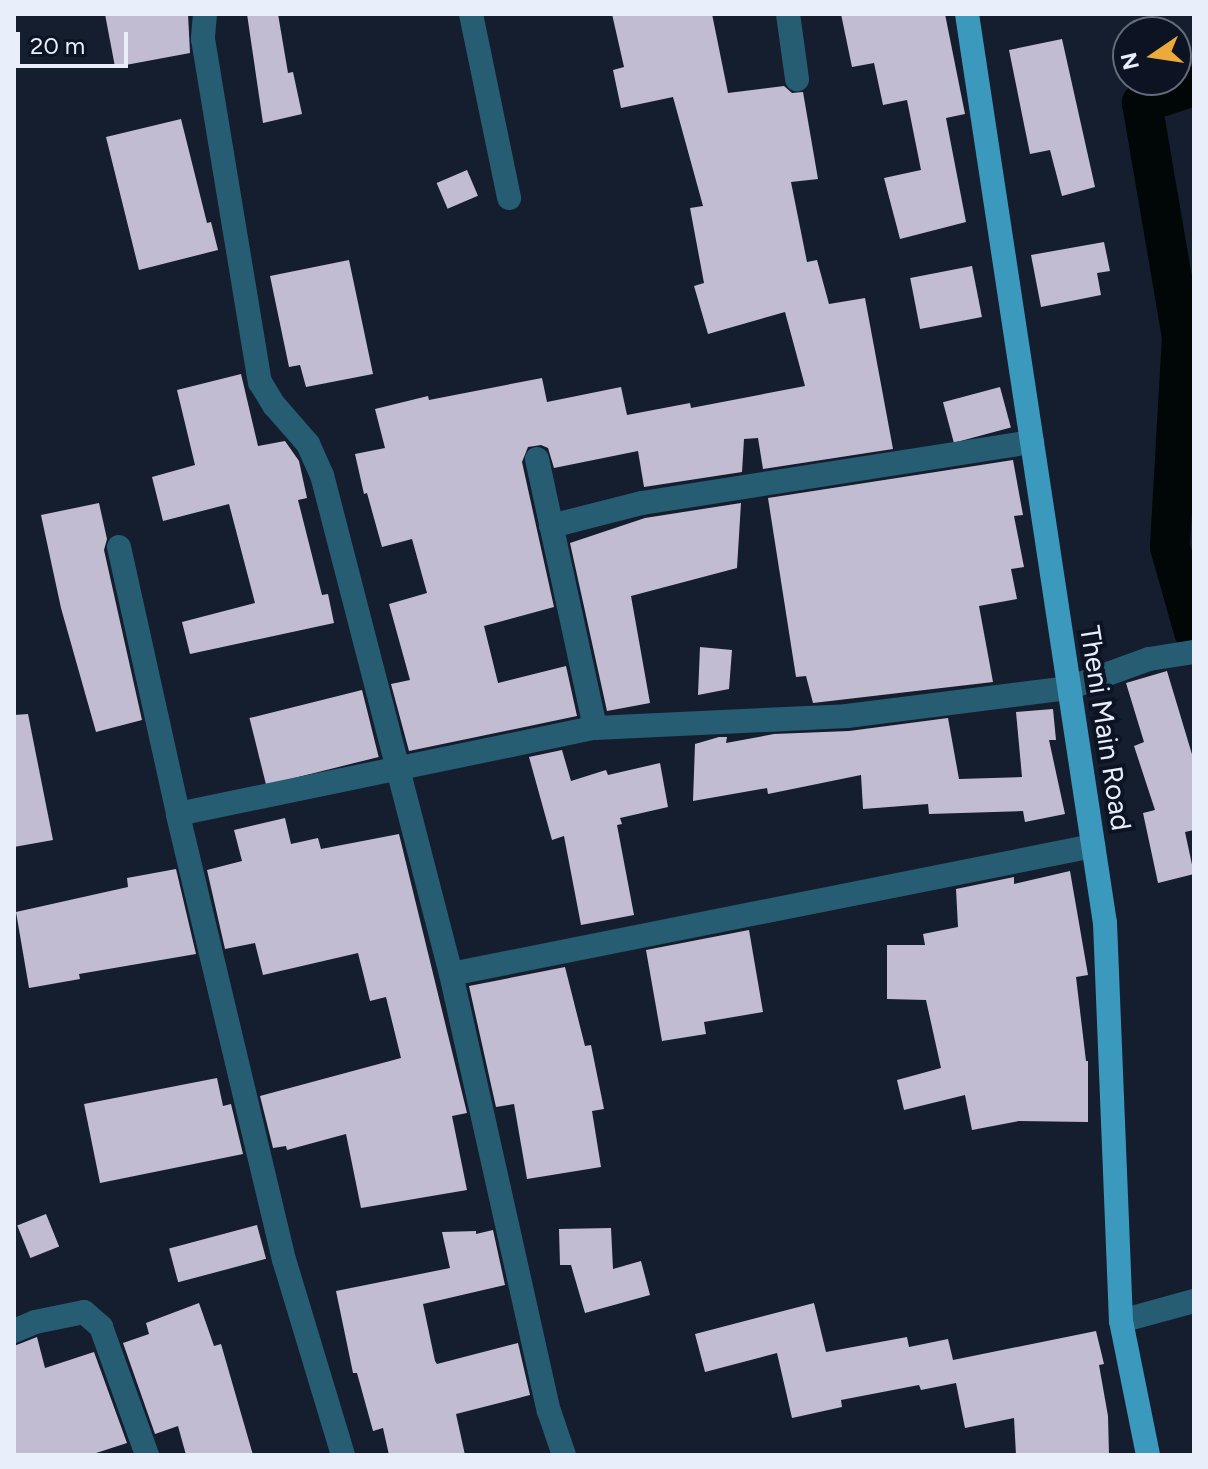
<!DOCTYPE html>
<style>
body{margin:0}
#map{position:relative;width:1208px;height:1469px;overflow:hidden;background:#151e2e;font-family:Figtree,sans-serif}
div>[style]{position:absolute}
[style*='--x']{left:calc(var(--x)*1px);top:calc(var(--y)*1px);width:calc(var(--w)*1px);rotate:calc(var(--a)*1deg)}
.canal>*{height:40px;margin:-20px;padding:0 20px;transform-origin:20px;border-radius:20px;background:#000706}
.building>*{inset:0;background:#c2bcd3;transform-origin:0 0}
.minor>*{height:24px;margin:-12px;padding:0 12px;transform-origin:12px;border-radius:12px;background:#265d73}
.major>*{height:24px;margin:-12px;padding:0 12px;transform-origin:12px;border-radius:12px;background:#3c99be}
span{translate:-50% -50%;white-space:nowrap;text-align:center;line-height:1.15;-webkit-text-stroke:8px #0c1424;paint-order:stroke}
.street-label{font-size:28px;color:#e8eefa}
.frame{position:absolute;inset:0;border:16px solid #e8eefa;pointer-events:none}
.north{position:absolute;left:1112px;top:16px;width:80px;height:80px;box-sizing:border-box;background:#0c1424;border:2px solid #646b7a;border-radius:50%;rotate:257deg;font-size:22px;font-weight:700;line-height:32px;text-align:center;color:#e8eefa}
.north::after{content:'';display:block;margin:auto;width:28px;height:36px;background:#ebaa39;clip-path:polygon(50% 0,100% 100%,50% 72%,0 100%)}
.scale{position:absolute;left:16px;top:32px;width:112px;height:36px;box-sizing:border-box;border:4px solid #e8eefa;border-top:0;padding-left:10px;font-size:24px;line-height:28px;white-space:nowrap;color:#e8eefa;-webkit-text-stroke:6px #0c1424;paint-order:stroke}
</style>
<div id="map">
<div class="canal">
<div style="--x:1194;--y:86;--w:55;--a:161.9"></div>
<div style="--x:1142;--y:103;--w:237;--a:80.3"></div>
<div style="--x:1182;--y:337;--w:210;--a:93.3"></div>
<div style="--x:1170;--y:547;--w:88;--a:74.2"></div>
</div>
<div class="building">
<div style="clip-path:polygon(105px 14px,188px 14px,190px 53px,115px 67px)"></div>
<div style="clip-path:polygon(247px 14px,278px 14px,288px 73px,293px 72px,302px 114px,263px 123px)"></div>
<div style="clip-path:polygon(612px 14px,712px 14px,728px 93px,784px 86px,792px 93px,803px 92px,818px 179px,791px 182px,807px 262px,817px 260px,829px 304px,865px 298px,893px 449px,763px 469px,758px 438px,744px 439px,742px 472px,644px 487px,638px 451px,554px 468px,548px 448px,541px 445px,528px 447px,522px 462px,554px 607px,484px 626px,498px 683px,566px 666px,577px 716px,409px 751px,391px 684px,410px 680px,389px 604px,427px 593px,412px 539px,382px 547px,367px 493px,364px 494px,355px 454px,385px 448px,375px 409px,428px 396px,429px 400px,542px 378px,547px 402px,621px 387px,627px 415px,690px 403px,691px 408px,805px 386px,785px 312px,708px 334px,694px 286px,704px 283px,690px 208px,703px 206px,673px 97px,621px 108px,613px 70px,624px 67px)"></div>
<div style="clip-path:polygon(841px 14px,945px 14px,965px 114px,946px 118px,966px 222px,900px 239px,884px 178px,921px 170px,907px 100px,883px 105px,874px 63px,852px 67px)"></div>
<div style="clip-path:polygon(1062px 39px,1095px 187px,1062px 196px,1050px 150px,1030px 154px,1009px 50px)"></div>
<div style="clip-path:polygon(181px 119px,207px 223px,211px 222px,218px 250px,139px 270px,106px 137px)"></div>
<div style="left:467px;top:170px;width:28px;height:33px;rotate:67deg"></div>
<div style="clip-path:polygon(1104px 242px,1110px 271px,1097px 273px,1101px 295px,1041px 307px,1031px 255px)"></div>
<div style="clip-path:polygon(349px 260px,373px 374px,306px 387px,300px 365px,289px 367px,270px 276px)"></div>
<div style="left:972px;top:266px;width:52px;height:63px;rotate:79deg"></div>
<div style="clip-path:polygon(241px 374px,258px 446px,285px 441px,299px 461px,307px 498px,298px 500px,322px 595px,328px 594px,334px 623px,190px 654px,182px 622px,255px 603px,229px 504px,163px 521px,152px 477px,195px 465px,177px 390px)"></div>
<div style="left:1000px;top:387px;width:42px;height:59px;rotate:75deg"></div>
<div style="clip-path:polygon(1013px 460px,1023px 515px,1014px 516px,1024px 567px,1011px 569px,1017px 599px,979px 606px,993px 682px,813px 703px,806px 676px,796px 677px,768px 498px)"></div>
<div style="clip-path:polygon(99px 503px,107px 539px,104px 550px,142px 720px,96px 732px,61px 608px,41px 515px)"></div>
<div style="clip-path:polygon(741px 503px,737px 568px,631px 596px,650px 703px,607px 711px,570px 543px,645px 518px)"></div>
<div style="clip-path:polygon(700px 647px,732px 650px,729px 689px,698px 695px)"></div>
<div style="clip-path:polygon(1167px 671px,1194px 761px,1194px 830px,1185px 832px,1194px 874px,1158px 883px,1143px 813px,1155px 810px,1134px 746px,1144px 742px,1126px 683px)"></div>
<div style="left:362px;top:690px;width:69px;height:116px;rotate:76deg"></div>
<div style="clip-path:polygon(1053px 709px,1056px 740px,1049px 740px,1065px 814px,1025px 822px,1023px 811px,929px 814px,928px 804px,863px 809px,861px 775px,768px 794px,767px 788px,693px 801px,695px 744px,719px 737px,727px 737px,726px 743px,774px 734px,849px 731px,948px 718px,959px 779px,1022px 777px,1016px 712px)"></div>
<div style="clip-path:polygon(28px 714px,53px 840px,14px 847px,14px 715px)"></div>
<div style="clip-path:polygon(562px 750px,571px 781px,606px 770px,608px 775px,660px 763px,668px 807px,620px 818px,622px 824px,617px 825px,634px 915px,581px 925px,564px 836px,552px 840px,529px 757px)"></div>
<div style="clip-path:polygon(285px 818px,291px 844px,318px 838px,321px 849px,399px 834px,467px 1113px,452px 1116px,467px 1190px,361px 1208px,346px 1134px,287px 1150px,286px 1146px,273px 1148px,260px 1096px,401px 1058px,386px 997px,370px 1001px,358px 953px,263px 975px,255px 943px,225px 949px,207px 870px,242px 861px,234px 830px)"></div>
<div style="clip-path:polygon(176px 869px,196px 954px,79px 974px,80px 979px,29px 988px,16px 912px,128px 887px,127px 878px)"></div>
<div style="clip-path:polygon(1070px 871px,1088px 975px,1076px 977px,1086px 1061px,1088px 1061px,1088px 1122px,1019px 1121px,972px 1130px,965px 1095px,904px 1110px,897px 1080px,941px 1068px,926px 1000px,887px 999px,887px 945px,925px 945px,923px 934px,958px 927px,956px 889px,1014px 877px,1014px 884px)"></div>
<div style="clip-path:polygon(749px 930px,763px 1012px,704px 1022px,706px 1034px,662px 1041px,646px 950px)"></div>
<div style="clip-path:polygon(565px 967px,585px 1046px,591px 1045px,604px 1109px,592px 1111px,601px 1167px,527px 1179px,514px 1104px,496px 1107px,469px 986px)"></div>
<div style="clip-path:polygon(217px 1078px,223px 1106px,231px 1104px,243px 1154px,100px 1183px,84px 1104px)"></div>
<div style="left:46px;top:1214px;width:35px;height:31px;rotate:68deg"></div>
<div style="left:257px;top:1225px;width:35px;height:91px;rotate:75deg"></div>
<div style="clip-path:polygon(611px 1228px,613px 1269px,641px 1261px,650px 1295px,585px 1313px,571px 1265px,560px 1265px,559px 1229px)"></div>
<div style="clip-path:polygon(493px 1230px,505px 1285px,423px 1304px,435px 1361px,437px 1364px,518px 1343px,530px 1395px,456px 1414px,465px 1455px,389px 1455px,383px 1428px,373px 1431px,357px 1373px,353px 1373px,336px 1291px,450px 1268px,442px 1232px,476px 1231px,476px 1234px)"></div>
<div style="clip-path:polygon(199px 1303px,214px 1346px,221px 1344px,253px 1455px,186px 1455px,178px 1426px,155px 1434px,123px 1343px,149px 1334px,146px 1323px)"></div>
<div style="clip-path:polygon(814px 1303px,826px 1352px,907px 1337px,909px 1347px,948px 1339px,953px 1360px,1096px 1331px,1104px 1364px,1099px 1365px,1108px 1416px,1109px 1455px,1016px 1455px,1014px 1418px,965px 1428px,956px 1383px,921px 1390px,919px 1385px,841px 1400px,842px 1407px,792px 1418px,777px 1353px,705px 1372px,695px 1334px)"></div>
<div style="clip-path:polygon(37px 1337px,45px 1368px,94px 1352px,127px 1443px,90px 1455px,14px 1455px,14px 1346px)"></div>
</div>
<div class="minor">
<div style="--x:205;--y:14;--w:25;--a:95"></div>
<div style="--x:203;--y:39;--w:348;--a:80.6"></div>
<div style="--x:260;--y:382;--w:27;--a:59"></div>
<div style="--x:274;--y:405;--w:52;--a:48.9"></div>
<div style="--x:308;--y:444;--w:34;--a:66"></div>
<div style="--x:322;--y:475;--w:515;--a:75.51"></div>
<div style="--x:451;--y:974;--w:448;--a:77.4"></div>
<div style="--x:549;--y:1411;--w:46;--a:71.2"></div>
<div style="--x:471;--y:14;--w:188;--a:78.3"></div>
<div style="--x:788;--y:14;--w:66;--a:82.1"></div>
<div style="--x:537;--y:459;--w:275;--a:77.8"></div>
<div style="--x:551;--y:526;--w:94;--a:-14.2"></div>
<div style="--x:642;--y:503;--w:395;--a:-8.9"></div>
<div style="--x:119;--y:547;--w:273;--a:77.5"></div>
<div style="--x:451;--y:974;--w:655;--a:-11.28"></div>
<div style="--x:1121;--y:1321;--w:76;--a:-15.3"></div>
<div style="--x:14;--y:1331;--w:23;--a:-23"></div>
<div style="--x:35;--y:1322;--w:50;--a:-11.5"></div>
<div style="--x:84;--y:1312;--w:23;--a:41"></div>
<div style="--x:101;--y:1327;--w:136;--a:70.2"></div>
<div style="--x:343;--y:1455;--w:204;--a:-106.8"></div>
<div style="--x:284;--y:1260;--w:458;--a:-103.4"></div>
<div style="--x:178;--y:814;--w:426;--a:-11.7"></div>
<div style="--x:595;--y:728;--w:252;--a:-2.7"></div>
<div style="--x:847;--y:716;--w:224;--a:-7.2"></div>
<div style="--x:1069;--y:688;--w:85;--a:-19.9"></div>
<div style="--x:1149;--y:659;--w:46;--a:-8.8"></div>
</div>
<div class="major">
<div style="--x:967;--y:14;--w:919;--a:81.37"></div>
<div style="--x:1105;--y:923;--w:398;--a:87.7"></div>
<div style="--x:1121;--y:1321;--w:137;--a:78.6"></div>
</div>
<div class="street-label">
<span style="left:1106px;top:728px;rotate:81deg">Theni Main Road</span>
</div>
<div class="frame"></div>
<div class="north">N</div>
<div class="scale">20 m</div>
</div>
